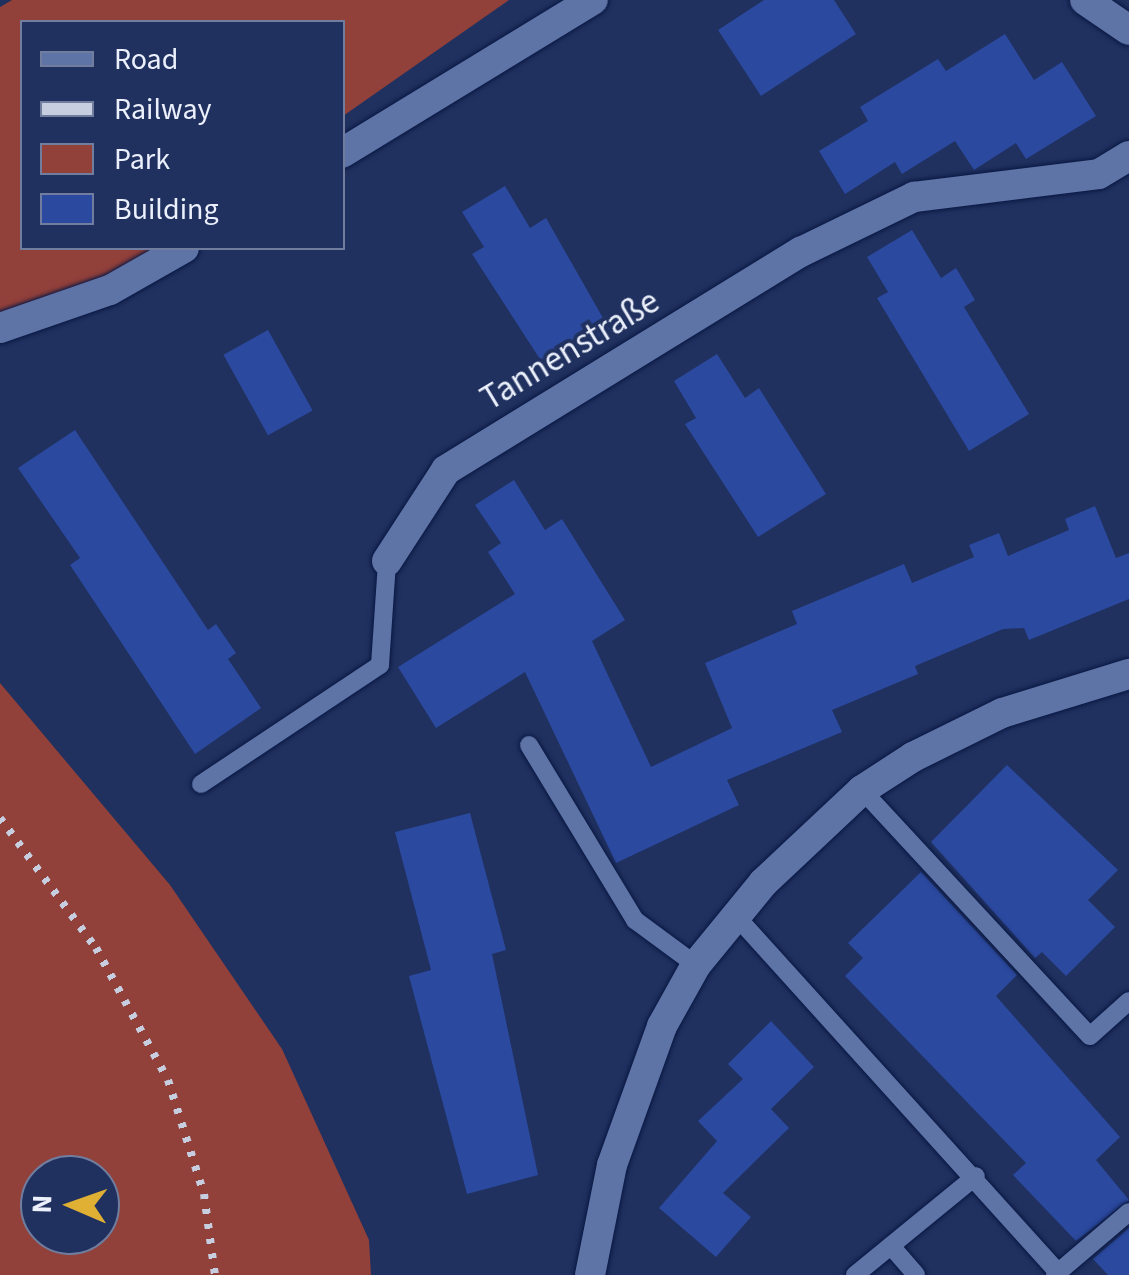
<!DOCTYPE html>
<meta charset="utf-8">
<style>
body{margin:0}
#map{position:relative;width:1129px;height:1275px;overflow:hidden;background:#20315f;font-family:"Source Sans 3",sans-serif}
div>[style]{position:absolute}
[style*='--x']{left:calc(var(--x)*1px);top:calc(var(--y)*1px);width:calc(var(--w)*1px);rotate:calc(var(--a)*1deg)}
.green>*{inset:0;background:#92403a}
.building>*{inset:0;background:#2b499e;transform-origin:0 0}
.roads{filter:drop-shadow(0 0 2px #091742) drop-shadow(0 0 2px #091742)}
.lane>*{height:18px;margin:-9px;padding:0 9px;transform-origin:9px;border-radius:9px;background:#5e74a7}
.street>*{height:30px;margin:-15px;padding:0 15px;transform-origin:15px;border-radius:15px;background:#5e74a7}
.secondary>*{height:30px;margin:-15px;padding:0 15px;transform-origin:15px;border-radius:15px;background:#5e74a7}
.rail>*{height:8px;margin-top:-4px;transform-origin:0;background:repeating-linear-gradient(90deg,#c7cee0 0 5px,transparent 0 15px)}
span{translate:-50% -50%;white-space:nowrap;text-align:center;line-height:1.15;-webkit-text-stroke:8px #20315f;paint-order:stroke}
.street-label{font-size:35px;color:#ebf0fc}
.legend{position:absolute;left:20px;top:20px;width:325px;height:230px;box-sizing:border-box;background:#20315f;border:2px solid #717d9e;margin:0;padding:12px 18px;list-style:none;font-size:30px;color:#ebf0fc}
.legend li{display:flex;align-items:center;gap:20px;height:50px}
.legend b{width:50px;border:2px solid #717d9e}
.north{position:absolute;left:20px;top:1155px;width:100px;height:100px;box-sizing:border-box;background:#20315f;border:2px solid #717d9e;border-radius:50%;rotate:272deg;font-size:28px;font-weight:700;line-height:40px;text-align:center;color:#ebf0fc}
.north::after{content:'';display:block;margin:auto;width:35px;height:45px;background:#e0b034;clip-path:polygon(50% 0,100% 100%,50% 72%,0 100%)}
</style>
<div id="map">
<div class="green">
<div style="clip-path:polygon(12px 0,509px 0,343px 116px,342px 22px,22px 22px,22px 248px,154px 248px,104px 283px,0 312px,0 7px)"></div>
<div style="clip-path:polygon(evenodd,0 683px,170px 885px,282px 1049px,369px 1240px,371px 1275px,0 1275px,0 683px,40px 1175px,100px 1175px,100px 1235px,40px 1235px,40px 1175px)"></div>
</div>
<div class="building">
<div style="clip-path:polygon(764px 0,834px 0,856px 34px,761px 96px,718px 30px)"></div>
<div style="clip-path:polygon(1005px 34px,1034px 80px,1062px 62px,1096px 116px,1026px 159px,1016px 143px,974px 170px,955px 141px,902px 174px,895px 162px,845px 194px,819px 151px,868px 121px,860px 107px,938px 59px,946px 71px)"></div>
<div style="clip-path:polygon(505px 186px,530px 228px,546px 218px,611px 332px,547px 370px,472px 254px,484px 247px,462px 212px)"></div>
<div style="clip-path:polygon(912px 230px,941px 278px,956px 268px,975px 300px,964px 307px,1029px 414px,969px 451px,877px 298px,888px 292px,867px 257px)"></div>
<div style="left:268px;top:330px;width:92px;height:51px;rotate:61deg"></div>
<div style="clip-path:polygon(717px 354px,745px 398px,759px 388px,826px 494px,758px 537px,685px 424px,696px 418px,674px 381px)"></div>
<div style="clip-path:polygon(75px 430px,208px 630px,216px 624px,236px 653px,228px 659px,261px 708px,195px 754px,70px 565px,80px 558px,18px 468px)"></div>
<div style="clip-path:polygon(514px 480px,545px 530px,562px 519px,625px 620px,592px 641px,651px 767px,732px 728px,705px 663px,797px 624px,792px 611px,904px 564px,912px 583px,974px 557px,969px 545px,999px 533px,1008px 556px,1069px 530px,1065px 519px,1095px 506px,1116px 558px,1129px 553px,1129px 599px,1029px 640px,1024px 628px,1003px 629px,915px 666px,918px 674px,832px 710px,842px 732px,727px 780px,739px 805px,616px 863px,525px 672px,436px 728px,398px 667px,515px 594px,488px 552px,501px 543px,475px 505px)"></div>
<div style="clip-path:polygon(1007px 765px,1118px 870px,1088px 900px,1115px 927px,1066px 976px,1042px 952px,1035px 958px,931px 842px)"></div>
<div style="clip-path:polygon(470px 813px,506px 950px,492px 954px,538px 1175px,467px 1194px,409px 976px,431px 970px,395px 832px)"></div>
<div style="clip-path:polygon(921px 872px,1017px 975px,996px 996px,1120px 1137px,1096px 1160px,1129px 1200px,1076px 1241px,1013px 1175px,1026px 1163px,845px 976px,863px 958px,848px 943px)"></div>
<div style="clip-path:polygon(771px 1021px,814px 1067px,771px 1109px,789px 1128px,723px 1193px,751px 1217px,716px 1257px,659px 1208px,717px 1141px,698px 1121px,743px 1079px,728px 1064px)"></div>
<div style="clip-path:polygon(1129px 1228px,1129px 1275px,1108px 1275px,1093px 1259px)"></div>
</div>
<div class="roads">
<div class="lane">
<div style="--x:529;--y:745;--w:205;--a:58.8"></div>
<div style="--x:635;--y:920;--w:76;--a:36.4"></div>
<div style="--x:201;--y:784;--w:215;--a:-33.6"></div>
<div style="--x:380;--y:665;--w:104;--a:-86.1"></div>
<div style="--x:862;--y:790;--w:335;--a:47.2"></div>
<div style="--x:1090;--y:1036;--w:52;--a:-41.9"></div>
<div style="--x:736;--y:916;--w:480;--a:47.9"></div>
<div style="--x:891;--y:1246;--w:38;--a:49"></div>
<div style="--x:855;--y:1275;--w:156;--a:-39.3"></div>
<div style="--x:1055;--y:1275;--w:97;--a:-40.4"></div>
</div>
<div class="street">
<div style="--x:1085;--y:0;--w:53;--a:34.3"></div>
<div style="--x:387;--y:561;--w:108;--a:-57"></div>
<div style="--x:446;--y:470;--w:417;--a:-31.6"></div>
<div style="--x:801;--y:252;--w:126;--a:-26"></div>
<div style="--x:914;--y:197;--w:186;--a:-7.1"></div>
<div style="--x:1099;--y:174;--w:35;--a:-31"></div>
<div style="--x:590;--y:1275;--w:112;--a:-78.7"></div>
<div style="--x:612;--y:1165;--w:148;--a:-70.2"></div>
<div style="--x:662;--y:1026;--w:70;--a:-60.9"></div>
<div style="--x:696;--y:965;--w:106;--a:-50.7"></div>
<div style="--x:763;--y:883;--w:136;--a:-43.2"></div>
<div style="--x:862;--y:790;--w:61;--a:-32.9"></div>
<div style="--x:913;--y:757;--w:99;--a:-26.3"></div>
<div style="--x:1002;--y:713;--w:133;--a:-17.1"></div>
</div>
<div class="secondary">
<div style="--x:342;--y:153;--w:294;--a:-31.4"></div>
<div style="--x:0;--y:328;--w:116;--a:-19.1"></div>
<div style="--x:110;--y:290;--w:85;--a:-29.6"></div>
</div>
</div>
<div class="rail">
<div style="--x:0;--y:818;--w:162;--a:53.6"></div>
<div style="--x:96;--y:948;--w:150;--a:61.4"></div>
<div style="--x:168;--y:1080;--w:120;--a:72.5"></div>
<div style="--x:204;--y:1194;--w:82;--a:82.3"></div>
</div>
<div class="street-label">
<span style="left:570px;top:350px;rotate:-31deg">Tannenstraße</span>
</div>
<ul class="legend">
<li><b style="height:12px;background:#5e74a7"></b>Road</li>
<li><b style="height:12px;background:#c7cee0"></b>Railway</li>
<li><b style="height:28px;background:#92403a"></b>Park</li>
<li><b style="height:28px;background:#2b499e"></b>Building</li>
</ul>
<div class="north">N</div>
</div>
